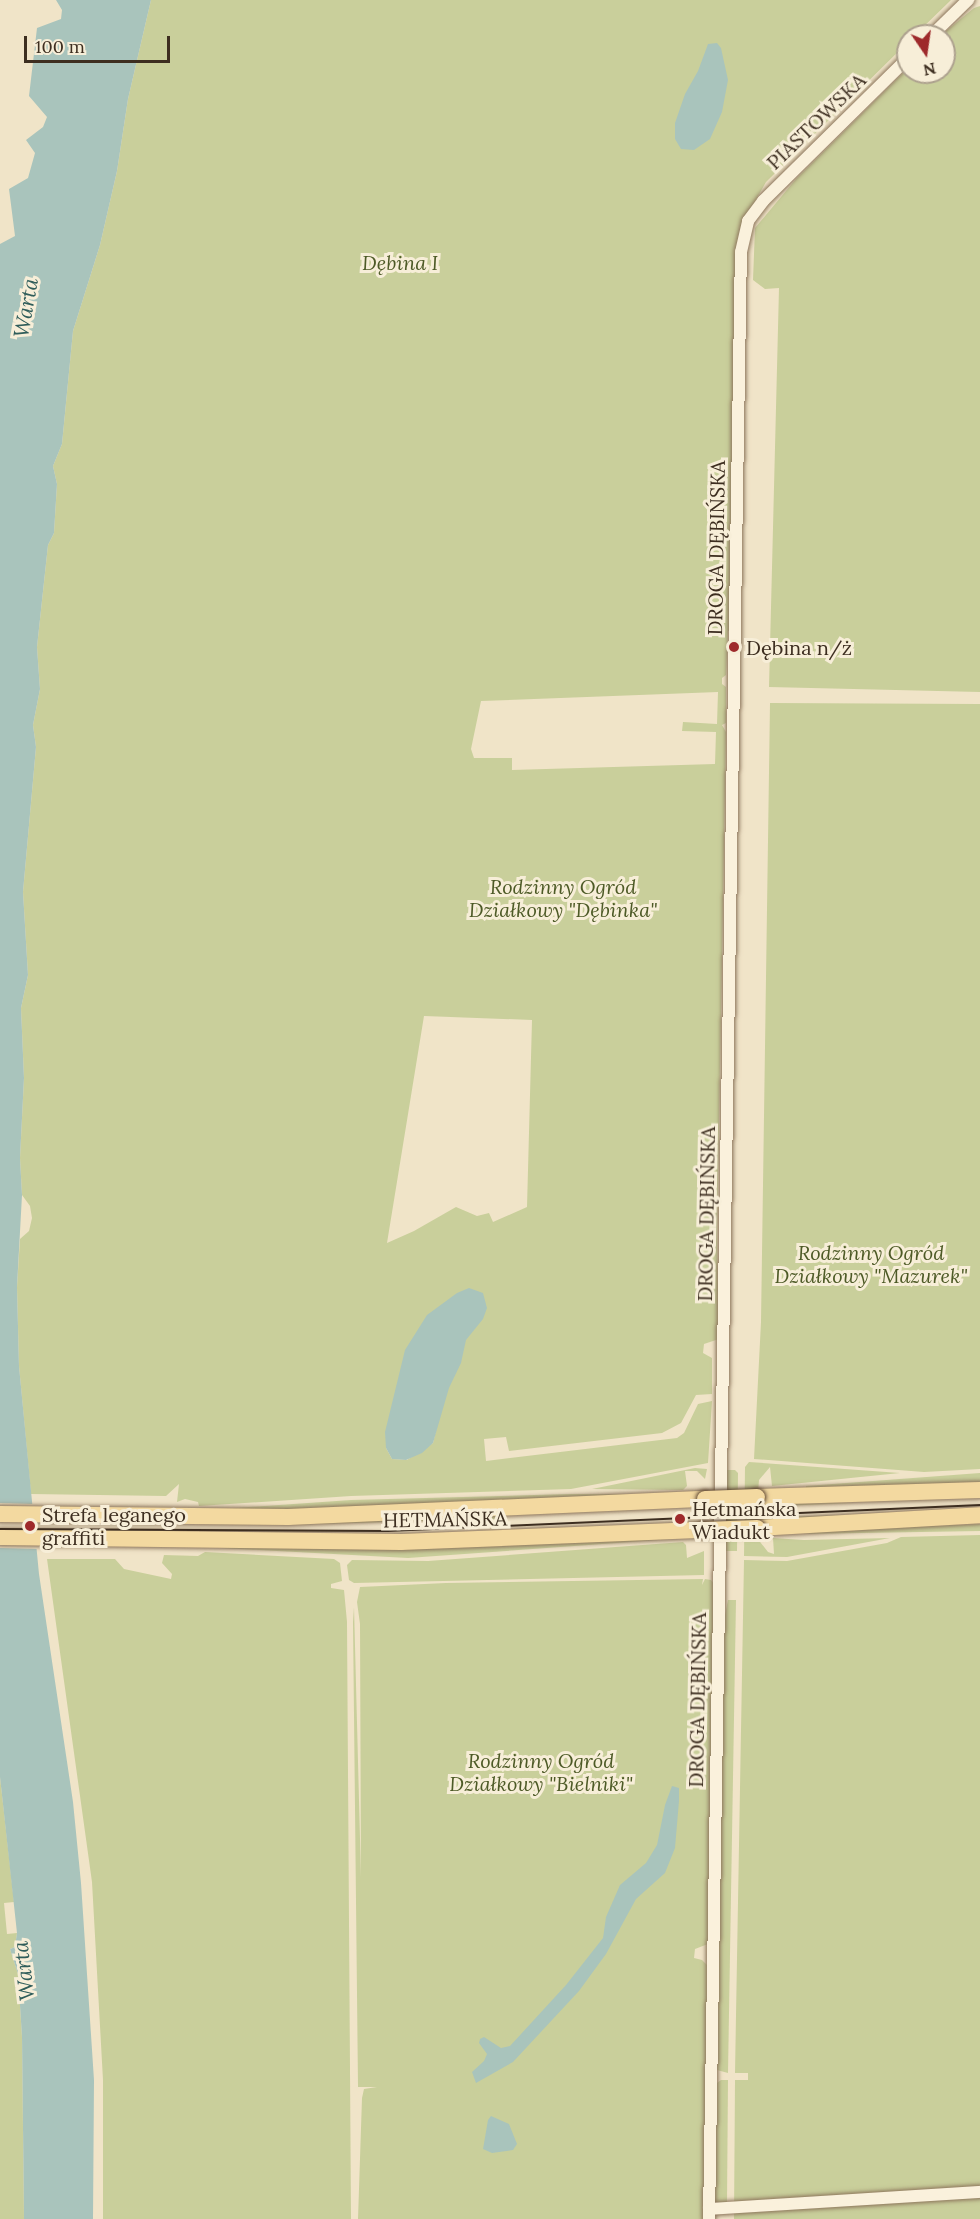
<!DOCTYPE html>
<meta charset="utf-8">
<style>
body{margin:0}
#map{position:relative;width:980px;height:2219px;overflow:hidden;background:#f0e4c8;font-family:Lora,serif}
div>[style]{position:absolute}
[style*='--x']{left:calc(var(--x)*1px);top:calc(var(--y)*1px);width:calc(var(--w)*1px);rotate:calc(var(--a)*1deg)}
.green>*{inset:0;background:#c9cf9b}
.water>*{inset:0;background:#a9c4bc}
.pier>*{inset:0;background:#f0e4c8}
.roads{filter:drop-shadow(0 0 2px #8d765c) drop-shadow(0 0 2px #8d765c)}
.minor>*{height:12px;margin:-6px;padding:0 6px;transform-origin:6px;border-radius:6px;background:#faf1dc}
.major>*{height:16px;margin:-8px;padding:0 8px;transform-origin:8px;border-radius:8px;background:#f3d9a0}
.tram>*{height:1.5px;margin:-0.75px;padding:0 0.75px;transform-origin:0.75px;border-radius:0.75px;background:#3d2e20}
.bridges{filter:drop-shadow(0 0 2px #5b4430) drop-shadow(0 0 2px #5b4430)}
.major-bridge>*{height:16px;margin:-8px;padding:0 8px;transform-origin:8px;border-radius:8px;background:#f3d9a0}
.dots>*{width:16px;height:16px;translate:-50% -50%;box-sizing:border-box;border:3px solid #f7eed8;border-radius:50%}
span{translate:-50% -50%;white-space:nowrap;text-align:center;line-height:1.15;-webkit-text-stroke:6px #f7eed8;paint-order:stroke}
.street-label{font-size:20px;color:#3d2e20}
.park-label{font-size:20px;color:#4d5a26;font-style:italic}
.poi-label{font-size:20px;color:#3d2e20}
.left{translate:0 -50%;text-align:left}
.water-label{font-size:21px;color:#2f5d5a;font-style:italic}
.north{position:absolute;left:896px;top:24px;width:60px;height:60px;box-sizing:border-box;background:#f7eed8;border:2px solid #ada18e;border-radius:50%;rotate:167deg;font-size:16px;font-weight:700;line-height:24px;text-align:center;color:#3d2e20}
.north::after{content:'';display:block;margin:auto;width:21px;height:27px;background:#9e2a2b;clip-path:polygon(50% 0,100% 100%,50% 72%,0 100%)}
.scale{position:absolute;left:24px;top:36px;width:146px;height:27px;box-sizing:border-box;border:3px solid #3d2e20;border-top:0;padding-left:8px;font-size:18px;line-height:21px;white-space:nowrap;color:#3d2e20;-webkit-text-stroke:4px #f7eed8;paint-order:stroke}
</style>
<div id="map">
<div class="green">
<div style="clip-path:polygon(evenodd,151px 0,951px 0,914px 36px,908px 36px,908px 42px,766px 182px,746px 217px,730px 631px,728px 631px,726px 675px,722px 678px,722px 684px,726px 687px,726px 723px,722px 725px,726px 732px,717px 1234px,719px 1339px,704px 1344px,703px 1353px,712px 1358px,712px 1394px,696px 1395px,681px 1423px,662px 1433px,509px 1451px,506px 1437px,484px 1439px,486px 1461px,677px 1438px,684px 1433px,698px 1404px,712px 1401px,708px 1463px,571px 1489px,351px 1496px,199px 1506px,198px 1502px,185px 1499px,177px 1502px,179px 1484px,166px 1496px,31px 1494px,19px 1366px,17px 1287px,20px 1239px,29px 1231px,32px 1218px,30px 1206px,22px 1195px,20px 1158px,24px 1078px,21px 1008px,28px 975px,23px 892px,36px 747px,33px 725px,40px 689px,37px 647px,48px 545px,54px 533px,57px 484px,53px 466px,62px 444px,73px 331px,100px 245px,117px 171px,128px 99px,151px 0,718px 692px,717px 724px,683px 722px,682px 731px,716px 732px,715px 764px,512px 770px,512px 758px,474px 758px,471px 749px,481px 701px,718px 692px,151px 0,424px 1016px,532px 1020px,527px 1207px,493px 1222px,489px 1213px,477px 1216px,456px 1207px,414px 1231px,387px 1243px,424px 1016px,151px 0,437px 1426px,433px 1443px,407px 1460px,392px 1459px,386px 1448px,437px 1426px)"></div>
<div style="clip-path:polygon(980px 6px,980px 692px,769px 687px,779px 288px,765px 289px,753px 280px,755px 228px,796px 179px,908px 68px,908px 72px,944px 72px,944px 36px,940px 36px,974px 8px)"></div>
<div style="clip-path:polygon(770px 703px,980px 704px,980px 1469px,924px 1472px,754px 1459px,761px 1322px)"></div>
<div style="clip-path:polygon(749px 1462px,900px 1473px,772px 1486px,770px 1467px,759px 1480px,757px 1504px,854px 1503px,757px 1507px,757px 1517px,855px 1515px,757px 1521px,757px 1538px,768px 1552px,774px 1554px,773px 1538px,804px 1540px,890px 1538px,787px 1557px,744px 1556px,745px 1467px)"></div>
<div style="clip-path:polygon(695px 1468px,707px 1469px,705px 1479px,697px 1471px,685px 1471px,687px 1486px,683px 1490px,592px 1489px)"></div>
<div style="clip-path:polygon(725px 1470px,735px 1470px,738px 1473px,737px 1551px,724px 1551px)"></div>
<div style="clip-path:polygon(980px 1473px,980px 1482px,806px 1489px,806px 1486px)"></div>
<div style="clip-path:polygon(570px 1494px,675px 1494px,317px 1510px,221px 1509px,351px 1500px)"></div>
<div style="clip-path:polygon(501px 1515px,503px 1519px,280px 1525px)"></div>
<div style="clip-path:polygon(980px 1524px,980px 1531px,801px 1534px,853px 1529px)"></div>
<div style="clip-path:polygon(980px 1535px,980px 2219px,734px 2219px,735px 2080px,748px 2080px,748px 2073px,735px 2073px,744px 1560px,787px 1561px,887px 1543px,901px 1537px)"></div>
<div style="clip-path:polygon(673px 1539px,408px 1558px,220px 1548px)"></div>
<div style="clip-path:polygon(683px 1542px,686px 1545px,687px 1558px,704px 1551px,704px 1575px,354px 1583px,349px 1580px,347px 1565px,352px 1560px,428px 1561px)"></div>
<div style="clip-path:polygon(205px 1552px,334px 1559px,340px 1563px,342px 1581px,331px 1584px,331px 1588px,344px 1590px,347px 1622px,351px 2219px,103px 2219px,103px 2080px,92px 1882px,47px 1559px,115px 1559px,124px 1569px,171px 1579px,172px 1574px,162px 1563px,164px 1555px,198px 1556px)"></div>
<div style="clip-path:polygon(703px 1579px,702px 1585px,705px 1579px,711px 1580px,714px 1584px,708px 1944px,695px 1949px,694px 1958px,702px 1960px,708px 1966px,704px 2219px,358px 2219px,362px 2098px,364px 2089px,377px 2087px,358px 2087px,353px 1622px,354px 1607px,361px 1877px,360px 1624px,357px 1602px,360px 1587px,446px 1583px)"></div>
<div style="clip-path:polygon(728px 1600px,736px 1600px,728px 2073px,717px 2070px,722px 1630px)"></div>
<div style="clip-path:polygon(0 1777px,14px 1902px,4px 1903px,7px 1934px,17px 1933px,15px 1947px,10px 1949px,18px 1974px,22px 2037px,24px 2219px,0 2219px)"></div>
<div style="clip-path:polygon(721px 2080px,728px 2080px,727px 2203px,714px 2203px,717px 2083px)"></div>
</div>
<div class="water">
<div style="clip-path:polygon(56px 0,151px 0,128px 99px,117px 171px,100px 245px,73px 331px,62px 444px,53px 466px,57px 484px,54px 533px,48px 545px,37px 647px,40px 689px,33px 725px,36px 747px,23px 892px,28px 975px,21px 1008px,24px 1078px,20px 1158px,22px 1195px,17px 1287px,19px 1366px,39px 1574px,73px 1802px,81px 1883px,94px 2080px,93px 2219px,24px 2219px,22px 2037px,18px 1974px,10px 1949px,15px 1947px,17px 1933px,0 1777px,0 244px,15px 236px,9px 189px,28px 178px,35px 153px,26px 140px,43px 127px,47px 117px,29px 96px,37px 28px,61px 19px,62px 10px)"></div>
<div style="clip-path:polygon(717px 43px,721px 48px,728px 80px,722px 112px,710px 139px,694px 150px,681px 149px,675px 139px,675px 123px,685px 94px,698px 71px,708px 44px)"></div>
<div style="clip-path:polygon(469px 1288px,483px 1293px,487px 1308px,483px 1319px,466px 1340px,461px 1363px,449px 1388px,433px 1443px,422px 1453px,406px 1460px,392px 1459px,386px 1448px,385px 1432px,405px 1350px,427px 1315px,457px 1293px)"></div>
<div style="clip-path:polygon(672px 1786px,679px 1788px,679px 1801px,675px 1848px,665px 1873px,636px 1899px,606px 1954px,579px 1991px,513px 2062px,476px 2083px,472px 2072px,484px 2061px,487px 2054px,479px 2043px,480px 2039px,484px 2037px,501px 2048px,510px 2046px,566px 1985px,603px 1938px,606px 1917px,620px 1885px,646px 1863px,657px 1845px,665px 1805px)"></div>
<div style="clip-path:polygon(491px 2116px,509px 2124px,517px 2144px,513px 2150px,492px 2153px,483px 2149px,488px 2120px)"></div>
</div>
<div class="pier">
<div style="clip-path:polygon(0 1503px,35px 1504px,40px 1549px,0 1548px)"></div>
</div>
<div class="roads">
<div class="minor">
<div style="--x:931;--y:36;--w:52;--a:-44.2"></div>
<div style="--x:709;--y:2209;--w:272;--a:-3.6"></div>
<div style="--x:709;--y:2219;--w:1967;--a:-89.07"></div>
<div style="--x:741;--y:252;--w:32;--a:-77"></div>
<div style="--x:748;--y:221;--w:25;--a:-53"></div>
<div style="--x:763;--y:201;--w:204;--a:-44.6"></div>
</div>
<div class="major">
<div style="--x:757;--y:1497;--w:223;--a:-1.8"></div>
<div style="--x:0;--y:1514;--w:288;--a:0.6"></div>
<div style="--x:288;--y:1517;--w:417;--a:-2.5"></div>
<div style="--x:757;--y:1528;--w:223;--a:-3.3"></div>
<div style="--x:0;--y:1537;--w:401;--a:0.7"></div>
<div style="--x:401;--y:1542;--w:303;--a:-2.3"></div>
</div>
</div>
<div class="tram">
<div style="--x:0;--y:1529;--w:388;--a:0.3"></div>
<div style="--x:388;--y:1531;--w:593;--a:-2.51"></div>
</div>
<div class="bridges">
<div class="major-bridge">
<div style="--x:705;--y:1499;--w:52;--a:-2.2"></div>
<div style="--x:704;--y:1530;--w:53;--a:-2.2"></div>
</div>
</div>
<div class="dots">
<div style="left:734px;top:647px;background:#9e2a2b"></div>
<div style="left:680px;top:1519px;background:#9e2a2b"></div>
<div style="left:30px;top:1526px;background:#9e2a2b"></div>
</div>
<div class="street-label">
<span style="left:816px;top:121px;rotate:-44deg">PIASTOWSKA</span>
<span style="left:716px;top:548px;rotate:-89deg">DROGA DĘBIŃSKA</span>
<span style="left:706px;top:1214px;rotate:-89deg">DROGA DĘBIŃSKA</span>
<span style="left:445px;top:1519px;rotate:-1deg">HETMAŃSKA</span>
<span style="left:697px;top:1700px;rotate:-89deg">DROGA DĘBIŃSKA</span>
</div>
<div class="park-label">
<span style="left:400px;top:262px">Dębina I</span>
<span style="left:563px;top:898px">Rodzinny Ogród<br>Działkowy "Dębinka"</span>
<span style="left:871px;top:1264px">Rodzinny Ogród<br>Działkowy "Mazurek"</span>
<span style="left:541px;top:1772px">Rodzinny Ogród<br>Działkowy "Bielniki"</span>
</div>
<div class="poi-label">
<span class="left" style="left:746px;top:647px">Dębina n/ż</span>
<span class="left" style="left:692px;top:1520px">Hetmańska<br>Wiadukt</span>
<span class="left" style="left:42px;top:1526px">Strefa leganego<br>graffiti</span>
</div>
<div class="water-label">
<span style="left:26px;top:308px;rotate:-80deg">Warta</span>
<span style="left:24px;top:1971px;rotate:-97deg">Warta</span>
</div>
<div class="north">N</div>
<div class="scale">100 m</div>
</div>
